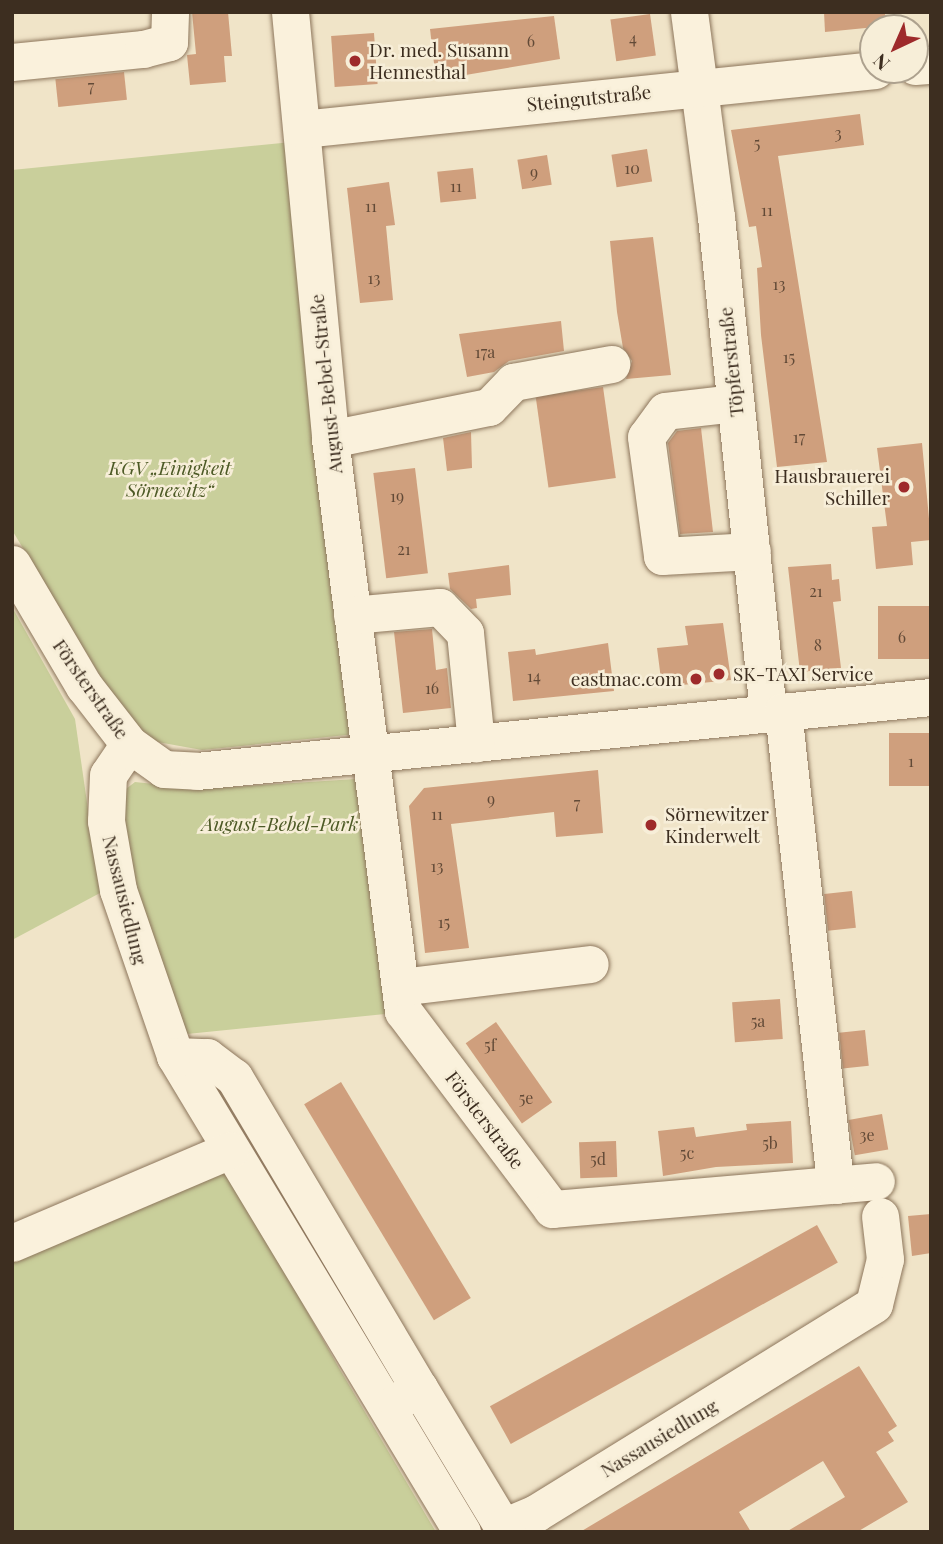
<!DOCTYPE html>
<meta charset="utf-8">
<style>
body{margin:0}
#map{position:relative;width:943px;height:1544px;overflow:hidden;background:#f0e4c8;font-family:"Playfair Display",serif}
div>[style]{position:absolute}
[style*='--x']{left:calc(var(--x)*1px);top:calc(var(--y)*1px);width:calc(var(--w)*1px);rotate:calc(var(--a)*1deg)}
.green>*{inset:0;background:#c9cf9b}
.building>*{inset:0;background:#cf9f7d;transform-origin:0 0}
.roads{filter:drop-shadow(0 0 2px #8d765c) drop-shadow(0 0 2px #8d765c)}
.minor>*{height:37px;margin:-18.5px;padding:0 18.5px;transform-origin:18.5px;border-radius:18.5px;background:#faf1dc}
.dots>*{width:19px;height:19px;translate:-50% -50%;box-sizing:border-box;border:4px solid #f7eed8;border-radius:50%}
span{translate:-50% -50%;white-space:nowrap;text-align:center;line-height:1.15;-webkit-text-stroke:5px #f7eed8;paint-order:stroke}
.number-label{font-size:16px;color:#624a37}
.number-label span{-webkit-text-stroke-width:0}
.poi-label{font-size:19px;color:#3d2e20}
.left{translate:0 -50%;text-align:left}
.right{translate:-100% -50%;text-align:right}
.street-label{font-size:19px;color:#3d2e20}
.park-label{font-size:19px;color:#4d5a26;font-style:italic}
.frame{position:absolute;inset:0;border:14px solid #3d2e20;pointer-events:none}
.north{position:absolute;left:859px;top:14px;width:70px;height:70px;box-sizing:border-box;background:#f7eed8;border:2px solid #ada18e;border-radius:50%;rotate:224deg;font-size:19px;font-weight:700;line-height:28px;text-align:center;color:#3d2e20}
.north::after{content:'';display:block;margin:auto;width:24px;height:32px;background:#9e2a2b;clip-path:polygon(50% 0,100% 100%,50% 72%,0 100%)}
</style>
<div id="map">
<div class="green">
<div style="clip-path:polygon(292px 142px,356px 734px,202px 750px,152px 741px,119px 707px,12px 530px,12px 170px)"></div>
<div style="clip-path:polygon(12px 607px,75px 719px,100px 893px,12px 940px)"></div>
<div style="clip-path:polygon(356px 779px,395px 1013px,177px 1035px,123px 866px,122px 792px,135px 782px,201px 789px)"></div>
<div style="clip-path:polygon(223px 1162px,339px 1368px,436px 1532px,12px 1532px,12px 1259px)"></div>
</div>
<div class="building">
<div style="clip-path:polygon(192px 12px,228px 12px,232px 56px,224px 56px,226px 82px,190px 85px,187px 55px,196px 54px)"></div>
<div style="clip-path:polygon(824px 12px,885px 12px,886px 26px,825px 32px)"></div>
<div style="left:650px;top:14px;width:42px;height:40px;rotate:82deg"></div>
<div style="clip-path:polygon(554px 16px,560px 59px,436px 80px,430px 29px)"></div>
<div style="left:374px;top:33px;width:51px;height:43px;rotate:86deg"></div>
<div style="left:124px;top:72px;width:28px;height:69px;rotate:84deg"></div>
<div style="clip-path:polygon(860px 114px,864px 145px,778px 156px,827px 462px,777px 467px,761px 335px,757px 268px,762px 267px,756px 226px,749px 227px,731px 130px)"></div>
<div style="left:647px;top:149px;width:33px;height:36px;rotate:81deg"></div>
<div style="left:547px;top:155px;width:30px;height:30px;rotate:81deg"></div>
<div style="left:473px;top:168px;width:31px;height:36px;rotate:84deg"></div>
<div style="clip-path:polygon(389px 182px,395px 225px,386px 226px,393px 300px,360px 303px,347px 188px)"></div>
<div style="clip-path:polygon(653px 237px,671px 375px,626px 379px,632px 361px,623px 348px,617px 312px,610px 241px)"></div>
<div style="clip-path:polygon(561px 321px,564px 351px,509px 361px,494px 372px,467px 377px,459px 334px)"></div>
<div style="left:603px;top:387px;width:92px;height:68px;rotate:82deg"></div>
<div style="clip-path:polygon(701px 428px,713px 532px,680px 534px,668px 443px,677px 431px)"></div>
<div style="clip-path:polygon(471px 432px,472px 468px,447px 471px,443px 438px)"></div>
<div style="clip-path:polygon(922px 443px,931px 540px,911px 542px,913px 565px,876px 569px,872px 527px,887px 526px,877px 448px)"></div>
<div style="left:415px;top:468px;width:106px;height:42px;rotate:83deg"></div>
<div style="clip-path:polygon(831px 564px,832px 580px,839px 579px,841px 601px,833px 602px,841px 668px,800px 672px,788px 567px)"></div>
<div style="clip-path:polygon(509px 565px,511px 595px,476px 599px,477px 608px,471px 609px,450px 589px,448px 573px)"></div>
<div style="left:931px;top:606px;width:53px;height:53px;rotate:90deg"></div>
<div style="clip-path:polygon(723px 623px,731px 680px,662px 687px,657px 648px,688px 645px,685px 626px)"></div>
<div style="clip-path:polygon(432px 629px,436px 670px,447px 668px,451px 708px,403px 713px,394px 632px)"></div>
<div style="clip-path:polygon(608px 643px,614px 691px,513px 701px,508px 652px,535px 649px,536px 655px)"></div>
<div style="left:931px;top:733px;width:53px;height:42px;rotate:90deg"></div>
<div style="clip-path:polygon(598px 770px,603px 833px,556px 837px,554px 812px,451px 824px,469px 948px,425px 953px,409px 806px,424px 788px)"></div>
<div style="left:852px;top:891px;width:37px;height:28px;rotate:84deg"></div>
<div style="left:780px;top:999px;width:40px;height:48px;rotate:86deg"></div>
<div style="left:496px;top:1022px;width:98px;height:37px;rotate:55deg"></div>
<div style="left:865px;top:1030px;width:36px;height:26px;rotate:84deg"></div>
<div style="left:341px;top:1082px;width:252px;height:43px;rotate:59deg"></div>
<div style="left:882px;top:1114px;width:36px;height:34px;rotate:80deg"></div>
<div style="clip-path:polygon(791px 1121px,793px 1163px,716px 1167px,663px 1176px,658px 1131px,694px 1127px,696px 1137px,747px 1130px,746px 1124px)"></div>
<div style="left:616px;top:1141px;width:36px;height:37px;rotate:88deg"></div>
<div style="clip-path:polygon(931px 1214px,931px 1253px,912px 1256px,908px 1216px)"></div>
<div style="left:817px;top:1225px;width:43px;height:374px;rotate:61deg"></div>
<div style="clip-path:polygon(859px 1366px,897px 1426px,888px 1432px,894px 1441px,876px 1452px,908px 1502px,857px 1532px,786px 1532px,845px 1497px,823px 1461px,739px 1512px,751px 1532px,580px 1532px)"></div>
</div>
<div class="roads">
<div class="minor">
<div style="--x:290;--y:12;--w:429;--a:84.6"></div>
<div style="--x:330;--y:439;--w:577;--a:82.73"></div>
<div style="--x:403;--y:1011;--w:248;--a:53"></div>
<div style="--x:552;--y:1209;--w:325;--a:-4.9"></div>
<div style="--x:689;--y:12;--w:207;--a:82.5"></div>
<div style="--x:716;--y:217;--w:499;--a:84"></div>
<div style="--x:12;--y:62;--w:132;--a:-5.7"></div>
<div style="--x:143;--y:49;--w:27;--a:-15"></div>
<div style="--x:169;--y:42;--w:30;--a:-88"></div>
<div style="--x:915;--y:66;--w:16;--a:-4"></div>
<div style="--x:302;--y:129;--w:576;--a:-5.88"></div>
<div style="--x:735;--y:403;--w:70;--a:173.5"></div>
<div style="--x:665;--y:411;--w:32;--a:126"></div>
<div style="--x:646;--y:437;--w:120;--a:82.3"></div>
<div style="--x:662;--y:556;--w:90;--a:-3.2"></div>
<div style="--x:330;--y:439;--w:162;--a:-11.4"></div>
<div style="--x:489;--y:407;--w:35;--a:-46"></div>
<div style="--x:513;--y:382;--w:100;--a:-10.4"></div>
<div style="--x:12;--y:564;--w:142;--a:59.5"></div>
<div style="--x:84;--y:686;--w:73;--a:52.2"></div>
<div style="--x:129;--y:744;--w:43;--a:35.5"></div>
<div style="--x:164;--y:769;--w:33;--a:3"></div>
<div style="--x:197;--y:771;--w:738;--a:-5.76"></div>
<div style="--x:352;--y:615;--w:88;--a:-5.2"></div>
<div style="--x:440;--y:607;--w:36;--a:46"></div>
<div style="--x:465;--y:633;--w:111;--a:84.3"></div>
<div style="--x:783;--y:711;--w:477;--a:83.7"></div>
<div style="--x:129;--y:744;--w:37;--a:124"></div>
<div style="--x:108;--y:775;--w:46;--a:92.5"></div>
<div style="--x:106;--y:821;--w:70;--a:80.1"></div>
<div style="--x:118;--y:890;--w:176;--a:71"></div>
<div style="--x:175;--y:1056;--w:556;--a:58.91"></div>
<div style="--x:400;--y:987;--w:191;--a:-6.9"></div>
<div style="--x:175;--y:1056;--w:32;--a:2"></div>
<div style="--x:207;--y:1057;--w:34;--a:37"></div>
<div style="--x:234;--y:1077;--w:362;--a:59.3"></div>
<div style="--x:419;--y:1388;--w:26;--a:149"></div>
<div style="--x:12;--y:1243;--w:237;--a:-23.1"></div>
<div style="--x:419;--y:1388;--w:162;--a:58.9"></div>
<div style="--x:503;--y:1527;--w:36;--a:-23"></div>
<div style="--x:536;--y:1513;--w:397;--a:-31.7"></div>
<div style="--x:874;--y:1304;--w:46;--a:-76.3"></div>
<div style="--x:885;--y:1259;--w:43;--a:-96.6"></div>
</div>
</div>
<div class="dots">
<div style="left:355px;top:61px;background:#9e2a2b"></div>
<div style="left:904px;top:487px;background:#9e2a2b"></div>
<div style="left:719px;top:674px;background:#9e2a2b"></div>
<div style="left:696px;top:679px;background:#9e2a2b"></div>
<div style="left:651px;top:825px;background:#9e2a2b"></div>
</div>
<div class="number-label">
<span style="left:633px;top:38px">4</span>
<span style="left:531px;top:41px">6</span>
<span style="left:91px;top:86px">7</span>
<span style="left:838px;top:133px">3</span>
<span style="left:757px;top:143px">5</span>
<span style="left:632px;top:168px">10</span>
<span style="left:534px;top:172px">9</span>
<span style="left:456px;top:186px">11</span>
<span style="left:371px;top:206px">11</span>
<span style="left:767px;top:210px">11</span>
<span style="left:374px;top:278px">13</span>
<span style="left:779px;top:284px">13</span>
<span style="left:485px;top:352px">17a</span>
<span style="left:789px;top:357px">15</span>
<span style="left:799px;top:437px">17</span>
<span style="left:397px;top:496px">19</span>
<span style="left:404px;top:549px">21</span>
<span style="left:816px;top:591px">21</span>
<span style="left:902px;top:637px">6</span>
<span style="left:818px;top:645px">8</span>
<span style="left:534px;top:676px">14</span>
<span style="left:432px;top:688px">16</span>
<span style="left:911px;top:761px">1</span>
<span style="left:491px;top:799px">9</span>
<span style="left:577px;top:803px">7</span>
<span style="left:437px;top:814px">11</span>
<span style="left:437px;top:866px">13</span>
<span style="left:444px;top:922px">15</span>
<span style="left:758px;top:1021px">5a</span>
<span style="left:490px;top:1045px">5f</span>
<span style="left:526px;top:1098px">5e</span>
<span style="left:867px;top:1135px">3e</span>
<span style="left:770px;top:1143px">5b</span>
<span style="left:687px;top:1153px">5c</span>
<span style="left:598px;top:1159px">5d</span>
</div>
<div class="poi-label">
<span class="left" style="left:369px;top:61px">Dr. med. Susann<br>Hennesthal</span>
<span class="right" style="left:890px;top:487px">Hausbrauerei<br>Schiller</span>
<span class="left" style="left:733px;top:674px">SK-TAXI Service</span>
<span class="right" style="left:682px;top:679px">eastmac.com</span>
<span class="left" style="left:665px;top:825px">Sörnewitzer<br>Kinderwelt</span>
</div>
<div class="street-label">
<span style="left:589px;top:98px;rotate:-6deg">Steingutstraße</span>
<span style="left:731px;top:362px;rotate:-96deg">Töpferstraße</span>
<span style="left:326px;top:384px;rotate:-96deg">August-Bebel-Straße</span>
<span style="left:91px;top:689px;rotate:55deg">Försterstraße</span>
<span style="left:125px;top:900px;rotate:76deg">Nassausiedlung</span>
<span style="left:485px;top:1120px;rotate:53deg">Försterstraße</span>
<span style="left:659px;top:1438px;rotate:-31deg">Nassausiedlung</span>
</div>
<div class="park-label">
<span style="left:170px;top:479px">KGV „Einigkeit<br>Sörnewitz“</span>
<span style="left:280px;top:824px">August-Bebel-Park</span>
</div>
<div class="frame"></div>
<div class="north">N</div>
</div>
